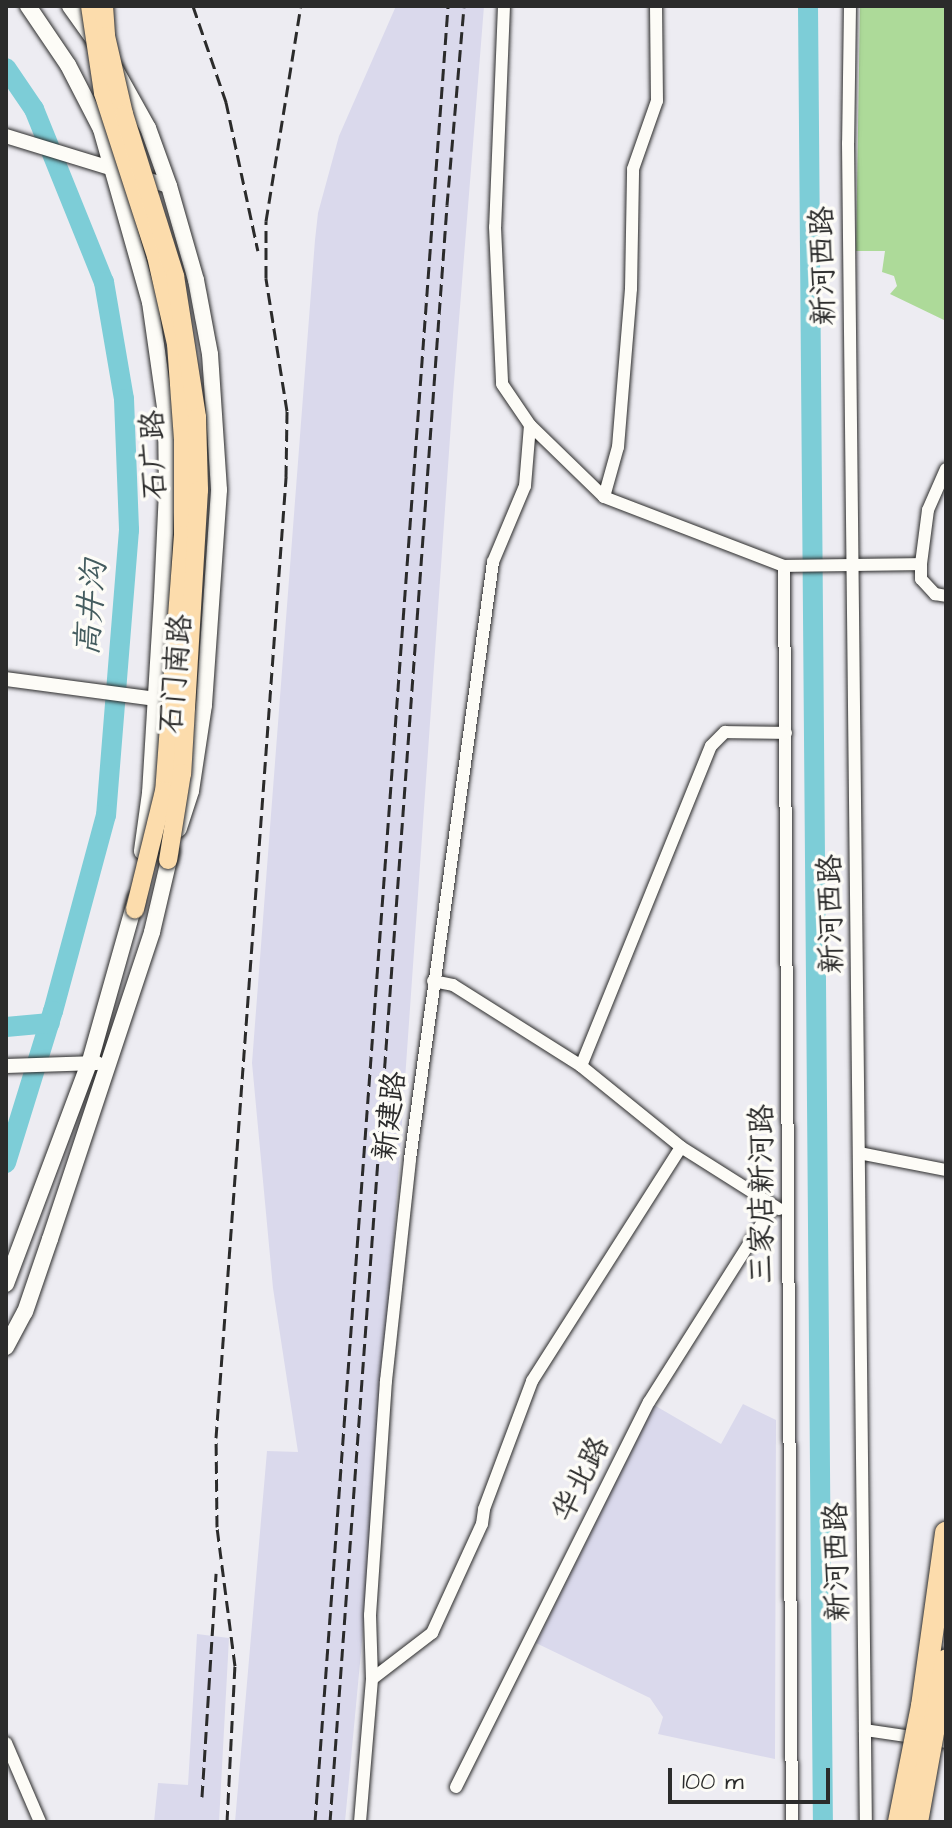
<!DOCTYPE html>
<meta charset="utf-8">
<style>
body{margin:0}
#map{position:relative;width:952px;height:1828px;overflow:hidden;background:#edecf2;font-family:"Architects Daughter","LXGW WenKai TC",sans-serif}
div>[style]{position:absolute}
.built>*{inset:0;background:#dad9ec}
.green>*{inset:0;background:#adda99}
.river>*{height:20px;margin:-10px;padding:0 10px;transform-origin:10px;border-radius:10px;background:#7dcdd7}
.roads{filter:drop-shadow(0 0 2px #2b2b2b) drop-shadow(0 0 2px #2b2b2b)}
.minor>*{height:12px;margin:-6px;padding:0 6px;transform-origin:6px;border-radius:6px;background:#fdfcf7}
.tertiary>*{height:14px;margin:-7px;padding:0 7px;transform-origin:7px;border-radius:7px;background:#fdfcf7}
.secondary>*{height:16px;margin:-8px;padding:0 8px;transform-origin:8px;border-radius:8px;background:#fdfcf7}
.rail>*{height:3px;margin-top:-1.5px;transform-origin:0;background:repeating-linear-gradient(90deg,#2b2b2b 0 12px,transparent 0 18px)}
.bridges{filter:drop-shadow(0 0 2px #2b2b2b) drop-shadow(0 0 2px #2b2b2b)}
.primary-bridge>*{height:18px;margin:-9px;padding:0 9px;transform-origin:9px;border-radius:9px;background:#fcdcac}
.motorway-bridge>*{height:22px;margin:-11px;padding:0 11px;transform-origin:11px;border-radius:11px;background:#fcdcac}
span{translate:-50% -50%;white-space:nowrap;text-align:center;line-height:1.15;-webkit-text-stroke:7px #fdfcf7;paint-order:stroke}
.street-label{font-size:30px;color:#2b2b2b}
.water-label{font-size:32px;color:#445c5f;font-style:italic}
.frame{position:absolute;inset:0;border:8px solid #2b2b2b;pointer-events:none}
.scale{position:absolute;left:668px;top:1768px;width:162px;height:36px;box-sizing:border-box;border:4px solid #2b2b2b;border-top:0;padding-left:10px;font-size:24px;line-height:28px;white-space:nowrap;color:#2b2b2b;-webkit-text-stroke:6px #fdfcf7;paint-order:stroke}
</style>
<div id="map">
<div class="built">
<i style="clip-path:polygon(396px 6px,484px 6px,453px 395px,376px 1493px,345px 1822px,235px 1822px,267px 1451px,298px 1452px,273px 1288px,252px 1063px,315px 240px,318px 213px,339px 136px)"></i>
<i style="clip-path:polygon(743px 1404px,776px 1420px,775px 1759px,658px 1734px,663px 1717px,650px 1698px,536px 1643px,654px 1405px,721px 1444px)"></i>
<i style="clip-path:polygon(197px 1634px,229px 1638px,219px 1822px,154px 1822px,158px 1783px,188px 1785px)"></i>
</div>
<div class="green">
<i style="clip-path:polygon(860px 6px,946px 6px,946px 321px,890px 294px,897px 286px,894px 276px,882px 272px,885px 251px,856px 251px)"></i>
</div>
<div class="river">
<i style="left:808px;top:6px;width:1816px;rotate:89.53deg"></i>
<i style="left:6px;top:68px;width:50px;rotate:55.7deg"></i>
<i style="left:34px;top:109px;width:187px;rotate:68deg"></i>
<i style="left:104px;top:282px;width:119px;rotate:80.3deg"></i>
<i style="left:124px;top:399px;width:131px;rotate:87.8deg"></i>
<i style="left:129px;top:530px;width:286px;rotate:94.6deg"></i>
<i style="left:106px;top:815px;width:203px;rotate:105.1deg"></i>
<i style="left:53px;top:1011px;width:159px;rotate:107.2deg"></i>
<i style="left:6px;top:1027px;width:44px;rotate:-5.2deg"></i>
</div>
<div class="roads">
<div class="minor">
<i style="left:504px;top:6px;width:221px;rotate:92.3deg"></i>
<i style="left:495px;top:227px;width:157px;rotate:87.4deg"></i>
<i style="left:502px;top:384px;width:50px;rotate:55.7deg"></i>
<i style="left:530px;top:425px;width:103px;rotate:44.2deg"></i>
<i style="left:604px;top:497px;width:193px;rotate:21deg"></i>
<i style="left:850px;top:6px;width:137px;rotate:90.8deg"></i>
<i style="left:848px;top:143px;width:1679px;rotate:89.39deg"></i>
<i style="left:946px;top:469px;width:45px;rotate:113.7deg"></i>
<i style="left:928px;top:510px;width:54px;rotate:97.4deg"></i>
<i style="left:921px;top:564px;width:15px;rotate:90deg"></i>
<i style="left:921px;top:579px;width:21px;rotate:47deg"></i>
<i style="left:935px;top:594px;width:11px;rotate:10deg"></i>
<i style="left:604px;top:497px;width:52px;rotate:-74.4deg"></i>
<i style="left:618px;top:447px;width:159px;rotate:-85.3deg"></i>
<i style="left:631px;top:289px;width:120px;rotate:-89deg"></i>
<i style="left:633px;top:169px;width:72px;rotate:-70.6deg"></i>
<i style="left:657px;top:101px;width:95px;rotate:-90.6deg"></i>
<i style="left:784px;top:566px;width:1256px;rotate:89.64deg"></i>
<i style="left:784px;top:566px;width:137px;rotate:-0.8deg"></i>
<i style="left:433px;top:981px;width:20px;rotate:11deg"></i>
<i style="left:453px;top:985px;width:151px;rotate:32.3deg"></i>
<i style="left:581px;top:1066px;width:129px;rotate:39deg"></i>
<i style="left:681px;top:1147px;width:116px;rotate:32.3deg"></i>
<i style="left:581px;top:1066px;width:345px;rotate:-67.9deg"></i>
<i style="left:711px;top:746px;width:20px;rotate:-45deg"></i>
<i style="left:725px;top:732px;width:61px;rotate:0.9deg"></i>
<i style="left:859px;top:1153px;width:89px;rotate:11.1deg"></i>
<i style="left:372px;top:1679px;width:76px;rotate:-37.5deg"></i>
<i style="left:432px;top:1633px;width:120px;rotate:-65.4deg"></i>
<i style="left:482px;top:1524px;width:15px;rotate:-82deg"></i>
<i style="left:484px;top:1509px;width:137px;rotate:-69.4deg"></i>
<i style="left:532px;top:1381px;width:277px;rotate:-57.5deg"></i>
<i style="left:865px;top:1730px;width:82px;rotate:8.4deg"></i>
<i style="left:6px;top:1743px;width:86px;rotate:66.7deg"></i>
<i style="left:456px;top:1787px;width:431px;rotate:-63.4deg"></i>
<i style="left:649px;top:1402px;width:232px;rotate:-57.7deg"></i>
<i style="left:360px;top:1822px;width:144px;rotate:-85.2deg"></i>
<i style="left:372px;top:1679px;width:64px;rotate:-91.8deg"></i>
<i style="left:370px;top:1615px;width:235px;rotate:-86.1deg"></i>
<i style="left:386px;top:1381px;width:223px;rotate:-83.8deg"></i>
<i style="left:410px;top:1159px;width:603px;rotate:-82.08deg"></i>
<i style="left:493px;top:562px;width:82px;rotate:-67.2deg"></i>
<i style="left:525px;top:486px;width:61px;rotate:-85.3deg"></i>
</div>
<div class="tertiary">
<i style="left:6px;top:136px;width:170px;rotate:17.1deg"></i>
<i style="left:6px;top:679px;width:150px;rotate:7.6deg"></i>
<i style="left:6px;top:1066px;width:91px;rotate:-1.9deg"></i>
</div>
<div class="secondary">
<i style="left:28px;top:6px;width:71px;rotate:55.9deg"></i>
<i style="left:68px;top:65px;width:72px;rotate:62.7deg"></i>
<i style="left:101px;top:129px;width:180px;rotate:74.2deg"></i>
<i style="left:150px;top:302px;width:113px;rotate:81.9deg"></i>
<i style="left:166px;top:414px;width:77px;rotate:89.3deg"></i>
<i style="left:167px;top:491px;width:106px;rotate:92.7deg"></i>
<i style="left:162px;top:597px;width:196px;rotate:93.5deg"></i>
<i style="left:150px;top:793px;width:59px;rotate:97.9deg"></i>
<i style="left:70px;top:6px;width:43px;rotate:54.5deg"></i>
<i style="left:115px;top:69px;width:68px;rotate:60.8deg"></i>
<i style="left:148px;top:128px;width:62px;rotate:70.1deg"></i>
<i style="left:169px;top:186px;width:98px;rotate:74deg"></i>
<i style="left:196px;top:280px;width:75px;rotate:79.3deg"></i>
<i style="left:210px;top:354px;width:136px;rotate:86.2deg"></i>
<i style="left:219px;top:490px;width:216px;rotate:94deg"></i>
<i style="left:204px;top:705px;width:87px;rotate:98.6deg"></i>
<i style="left:191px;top:791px;width:40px;rotate:108deg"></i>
<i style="left:6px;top:1284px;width:238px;rotate:-69.4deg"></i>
<i style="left:90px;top:1061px;width:169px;rotate:-74.2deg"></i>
<i style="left:6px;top:1347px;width:40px;rotate:-62deg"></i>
<i style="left:25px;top:1312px;width:77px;rotate:-71.1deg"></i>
<i style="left:50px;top:1239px;width:324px;rotate:-71.6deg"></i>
<i style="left:152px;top:932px;width:83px;rotate:-76.8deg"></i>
</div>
</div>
<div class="rail">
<i style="left:193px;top:6px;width:102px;rotate:71deg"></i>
<i style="left:226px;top:102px;width:152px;rotate:77.9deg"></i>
<i style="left:202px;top:1797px;width:224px;rotate:-86.4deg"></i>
<i style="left:227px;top:1822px;width:156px;rotate:-87.1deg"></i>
<i style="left:235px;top:1666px;width:140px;rotate:-97.4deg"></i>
<i style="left:217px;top:1527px;width:89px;rotate:-90.6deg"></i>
<i style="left:216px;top:1438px;width:964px;rotate:-85.83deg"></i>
<i style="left:286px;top:477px;width:66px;rotate:-89.1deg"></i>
<i style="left:287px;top:411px;width:135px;rotate:-99deg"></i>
<i style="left:266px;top:278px;width:57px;rotate:-90deg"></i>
<i style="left:266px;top:221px;width:218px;rotate:-80.8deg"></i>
<i style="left:315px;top:1822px;width:1821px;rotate:-85.81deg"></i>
<i style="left:330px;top:1822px;width:1621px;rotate:-85.86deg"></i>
<i style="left:447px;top:205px;width:200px;rotate:-85.1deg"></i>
</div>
<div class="bridges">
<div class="primary-bridge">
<i style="left:90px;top:6px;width:88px;rotate:81.5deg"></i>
<i style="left:103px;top:93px;width:171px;rotate:72deg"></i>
<i style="left:156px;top:256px;width:90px;rotate:77.2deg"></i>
<i style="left:176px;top:344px;width:95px;rotate:85.8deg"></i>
<i style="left:183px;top:439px;width:96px;rotate:90deg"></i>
<i style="left:183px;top:535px;width:257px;rotate:94.2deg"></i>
<i style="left:164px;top:791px;width:122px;rotate:103.8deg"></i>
<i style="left:104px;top:6px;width:30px;rotate:86deg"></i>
<i style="left:106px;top:36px;width:80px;rotate:77deg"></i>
<i style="left:124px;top:114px;width:170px;rotate:72.5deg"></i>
<i style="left:175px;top:276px;width:143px;rotate:81.1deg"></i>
<i style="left:197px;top:417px;width:73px;rotate:88.4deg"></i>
<i style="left:199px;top:490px;width:284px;rotate:93.4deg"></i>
<i style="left:182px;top:773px;width:88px;rotate:99.1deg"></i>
</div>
<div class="motorway-bridge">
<i style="left:899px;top:1822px;width:118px;rotate:-78.8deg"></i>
<i style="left:922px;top:1706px;width:175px;rotate:-82.1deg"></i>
<i style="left:917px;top:1822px;width:164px;rotate:-79.8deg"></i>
</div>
</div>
<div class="street-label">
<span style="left:823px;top:266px;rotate:-91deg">新河西路</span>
<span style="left:154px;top:455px;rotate:-92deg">石广路</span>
<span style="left:176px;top:674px;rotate:-85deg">石门南路</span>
<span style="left:831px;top:914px;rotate:-91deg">新河西路</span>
<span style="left:390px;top:1116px;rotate:-83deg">新建路</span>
<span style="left:762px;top:1194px;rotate:-90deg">三家店新河路</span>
<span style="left:581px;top:1479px;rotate:-63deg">华北路</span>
<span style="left:837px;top:1562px;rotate:-91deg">新河西路</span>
</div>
<div class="water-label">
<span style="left:92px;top:608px;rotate:-85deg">高井沟</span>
</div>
<div class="frame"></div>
<div class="scale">100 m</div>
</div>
